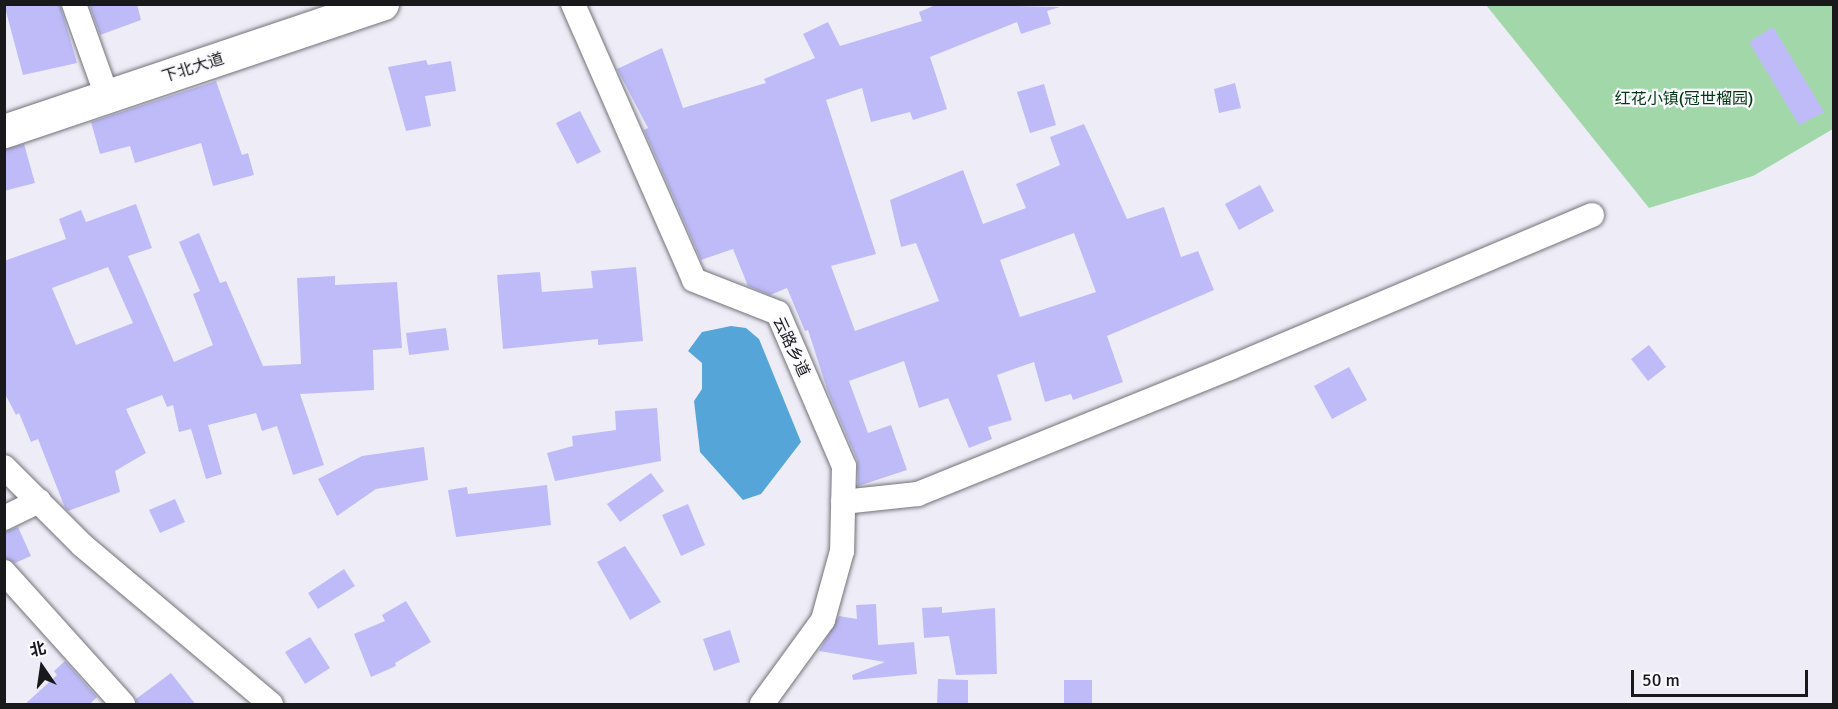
<!DOCTYPE html>
<meta charset="utf-8">
<style>
body{margin:0}
#map{position:relative;width:1838px;height:709px;overflow:hidden;background:#eeedf7;font-family:Signika,"Noto Sans SC",sans-serif}
div>[style]{position:absolute}
.green>*{inset:0;background:#a2d8a9}
.water>*{inset:0;background:#56a5d8}
.building>*{inset:0;background:#bebbf8}
.roads{filter:drop-shadow(0 0 2px #73727a) drop-shadow(0 0 2px #73727a)}
.street>*{height:24px;margin:-12px;padding:0 12px;transform-origin:12px;border-radius:12px;background:#fff}
.secondary>*{height:33px;margin:-16.5px;padding:0 16.5px;transform-origin:16.5px;border-radius:16.5px;background:#fff}
span{translate:-50% -50%;white-space:nowrap;text-align:center;line-height:1.15;-webkit-text-stroke:4.5px #fbfbff;paint-order:stroke}
.street-label{font-size:16px;color:#19191c}
.park-label{font-size:16px;color:#033712}
.frame{position:absolute;inset:0;border:6px solid #19191c;pointer-events:none}
.north{position:absolute;left:12px;top:637px;width:60px;height:60px;-webkit-text-stroke:4px #fbfbff;paint-order:stroke;rotate:347deg;font-size:16px;font-weight:700;line-height:24px;text-align:center;color:#19191c}
.north::after{content:'';display:block;margin:auto;width:21px;height:27px;background:#19191c;clip-path:polygon(50% 0,100% 100%,50% 72%,0 100%)}
.scale{position:absolute;left:1631px;top:670px;width:177px;height:27px;box-sizing:border-box;border:3px solid #19191c;border-top:0;padding-left:8px;font-size:18px;line-height:21px;white-space:nowrap;color:#19191c;-webkit-text-stroke:4px #fbfbff;paint-order:stroke}
</style>
<div id="map">
<div class="green">
<i style="clip-path:polygon(1486px 5px,1833px 5px,1833px 129px,1753px 176px,1649px 208px)"></i>
</div>
<div class="water">
<i style="clip-path:polygon(731px 326px,746px 328px,759px 339px,801px 442px,761px 494px,743px 500px,700px 452px,694px 401px,702px 389px,702px 363px,688px 351px,702px 332px)"></i>
</div>
<div class="building">
<i style="clip-path:polygon(4px 4px,60px 4px,77px 63px,23px 75px)"></i>
<i style="clip-path:polygon(89px 4px,137px 4px,141px 20px,100px 35px)"></i>
<i style="clip-path:polygon(evenodd,938px 4px,1060px 7px,1047px 11px,1051px 24px,1021px 34px,1017px 22px,930px 57px,947px 109px,913px 120px,910px 112px,871px 122px,862px 88px,826px 100px,876px 254px,831px 266px,855px 331px,939px 301px,916px 243px,901px 247px,890px 200px,963px 170px,983px 224px,1026px 208px,1016px 184px,1060px 165px,1050px 137px,1084px 124px,1127px 219px,1164px 207px,1181px 257px,1198px 251px,1214px 290px,1107px 336px,1123px 382px,1073px 400px,1071px 394px,1045px 402px,1034px 362px,997px 375px,1012px 420px,988px 427px,992px 439px,969px 448px,948px 398px,919px 408px,904px 361px,849px 381px,868px 433px,891px 425px,907px 470px,858px 486px,857px 460px,828px 392px,808px 330px,805px 331px,787px 288px,770px 295px,748px 286px,733px 249px,701px 260px,644px 130px,648px 128px,617px 69px,662px 48px,683px 108px,766px 83px,764px 79px,815px 58px,803px 34px,828px 22px,840px 46px,922px 21px,919px 12px,938px 4px,1074px 233px,1096px 292px,1020px 317px,1000px 260px,1074px 233px)"></i>
<i style="clip-path:polygon(1773px 27px,1824px 112px,1799px 125px,1749px 42px)"></i>
<i style="clip-path:polygon(426px 60px,428px 65px,451px 61px,456px 91px,425px 96px,431px 126px,406px 131px,388px 67px)"></i>
<i style="clip-path:polygon(216px 81px,242px 155px,248px 153px,254px 175px,213px 186px,201px 143px,135px 163px,130px 146px,100px 154px,91px 122px)"></i>
<i style="clip-path:polygon(1235px 83px,1241px 108px,1219px 113px,1214px 89px)"></i>
<i style="clip-path:polygon(1044px 84px,1056px 125px,1030px 133px,1017px 92px)"></i>
<i style="clip-path:polygon(580px 111px,601px 152px,577px 164px,556px 123px)"></i>
<i style="clip-path:polygon(24px 144px,35px 183px,4px 191px,4px 149px)"></i>
<i style="clip-path:polygon(1260px 185px,1274px 211px,1239px 230px,1225px 204px)"></i>
<i style="clip-path:polygon(evenodd,136px 204px,152px 248px,128px 256px,174px 362px,213px 345px,193px 294px,200px 291px,179px 242px,199px 233px,220px 283px,226px 281px,263px 366px,301px 364px,297px 278px,335px 276px,335px 285px,397px 282px,402px 348px,373px 350px,374px 390px,300px 394px,324px 465px,293px 475px,277px 426px,262px 431px,256px 413px,208px 425px,222px 474px,206px 479px,191px 429px,179px 432px,173px 405px,167px 407px,162px 395px,126px 409px,146px 453px,115px 471px,120px 492px,68px 511px,65px 508px,38px 439px,31px 442px,19px 413px,16px 415px,4px 392px,4px 261px,66px 239px,59px 219px,81px 210px,86px 222px,136px 204px,108px 267px,133px 323px,76px 345px,52px 288px,108px 267px)"></i>
<i style="clip-path:polygon(636px 267px,643px 341px,598px 345px,598px 339px,503px 349px,497px 275px,540px 272px,542px 292px,593px 288px,591px 271px)"></i>
<i style="clip-path:polygon(446px 328px,449px 350px,409px 355px,406px 333px)"></i>
<i style="clip-path:polygon(1649px 345px,1666px 367px,1648px 381px,1631px 359px)"></i>
<i style="clip-path:polygon(1349px 367px,1367px 400px,1332px 419px,1314px 386px)"></i>
<i style="clip-path:polygon(657px 408px,661px 461px,555px 481px,547px 453px,573px 446px,572px 436px,616px 430px,615px 411px)"></i>
<i style="clip-path:polygon(424px 447px,428px 480px,376px 489px,337px 516px,318px 479px,362px 456px)"></i>
<i style="clip-path:polygon(651px 473px,664px 491px,620px 522px,607px 504px)"></i>
<i style="clip-path:polygon(547px 485px,551px 525px,456px 537px,448px 490px,467px 487px,468px 494px)"></i>
<i style="clip-path:polygon(175px 499px,185px 522px,160px 533px,149px 510px)"></i>
<i style="clip-path:polygon(688px 504px,705px 545px,681px 556px,662px 515px)"></i>
<i style="clip-path:polygon(18px 527px,31px 556px,15px 563px,4px 558px,4px 532px)"></i>
<i style="clip-path:polygon(625px 546px,661px 602px,630px 620px,597px 562px)"></i>
<i style="clip-path:polygon(344px 569px,355px 586px,318px 609px,308px 593px)"></i>
<i style="clip-path:polygon(406px 601px,431px 642px,395px 663px,396px 666px,371px 677px,354px 634px,385px 621px,382px 615px)"></i>
<i style="clip-path:polygon(876px 604px,878px 645px,914px 642px,917px 674px,853px 680px,852px 675px,885px 662px,819px 651px,839px 616px,857px 619px,856px 605px)"></i>
<i style="clip-path:polygon(942px 607px,942px 613px,995px 608px,997px 674px,956px 675px,949px 636px,924px 638px,922px 608px)"></i>
<i style="clip-path:polygon(730px 630px,740px 662px,714px 671px,703px 639px)"></i>
<i style="clip-path:polygon(310px 637px,330px 668px,305px 684px,285px 652px)"></i>
<i style="clip-path:polygon(65px 661px,97px 697px,89px 705px,24px 705px,57px 675px,54px 671px)"></i>
<i style="clip-path:polygon(171px 673px,196px 705px,137px 705px,136px 699px)"></i>
<i style="clip-path:polygon(938px 679px,968px 680px,968px 705px,937px 705px)"></i>
<i style="clip-path:polygon(1064px 680px,1092px 680px,1092px 705px,1064px 705px)"></i>
</div>
<div class="roads">
<div class="street">
<i style="left:74px;top:4px;width:98px;rotate:70.3deg"></i>
<i style="left:573px;top:4px;width:301px;rotate:66.3deg"></i>
<i style="left:694px;top:280px;width:90px;rotate:21.4deg"></i>
<i style="left:778px;top:313px;width:167px;rotate:66.7deg"></i>
<i style="left:844px;top:466px;width:85px;rotate:91.3deg"></i>
<i style="left:842px;top:551px;width:72px;rotate:105.4deg"></i>
<i style="left:823px;top:620px;width:104px;rotate:126deg"></i>
<i style="left:4px;top:467px;width:110px;rotate:45deg"></i>
<i style="left:82px;top:545px;width:247px;rotate:40.1deg"></i>
<i style="left:843px;top:502px;width:75px;rotate:-6.1deg"></i>
<i style="left:918px;top:494px;width:336px;rotate:-22deg"></i>
<i style="left:1230px;top:368px;width:393px;rotate:-22.9deg"></i>
<i style="left:4px;top:518px;width:39px;rotate:-26deg"></i>
<i style="left:4px;top:572px;width:178px;rotate:48deg"></i>
</div>
<div class="secondary">
<i style="left:4px;top:131px;width:399px;rotate:-18.6deg"></i>
</div>
</div>
<div class="street-label">
<span style="left:193px;top:68px;rotate:-18deg">下北大道</span>
<span style="left:791px;top:347px;rotate:65deg">云路乡道</span>
</div>
<div class="park-label">
<span style="left:1684px;top:99px">红花小镇(冠世榴园)</span>
</div>
<div class="frame"></div>
<div class="north">北</div>
<div class="scale">50 m</div>
</div>
